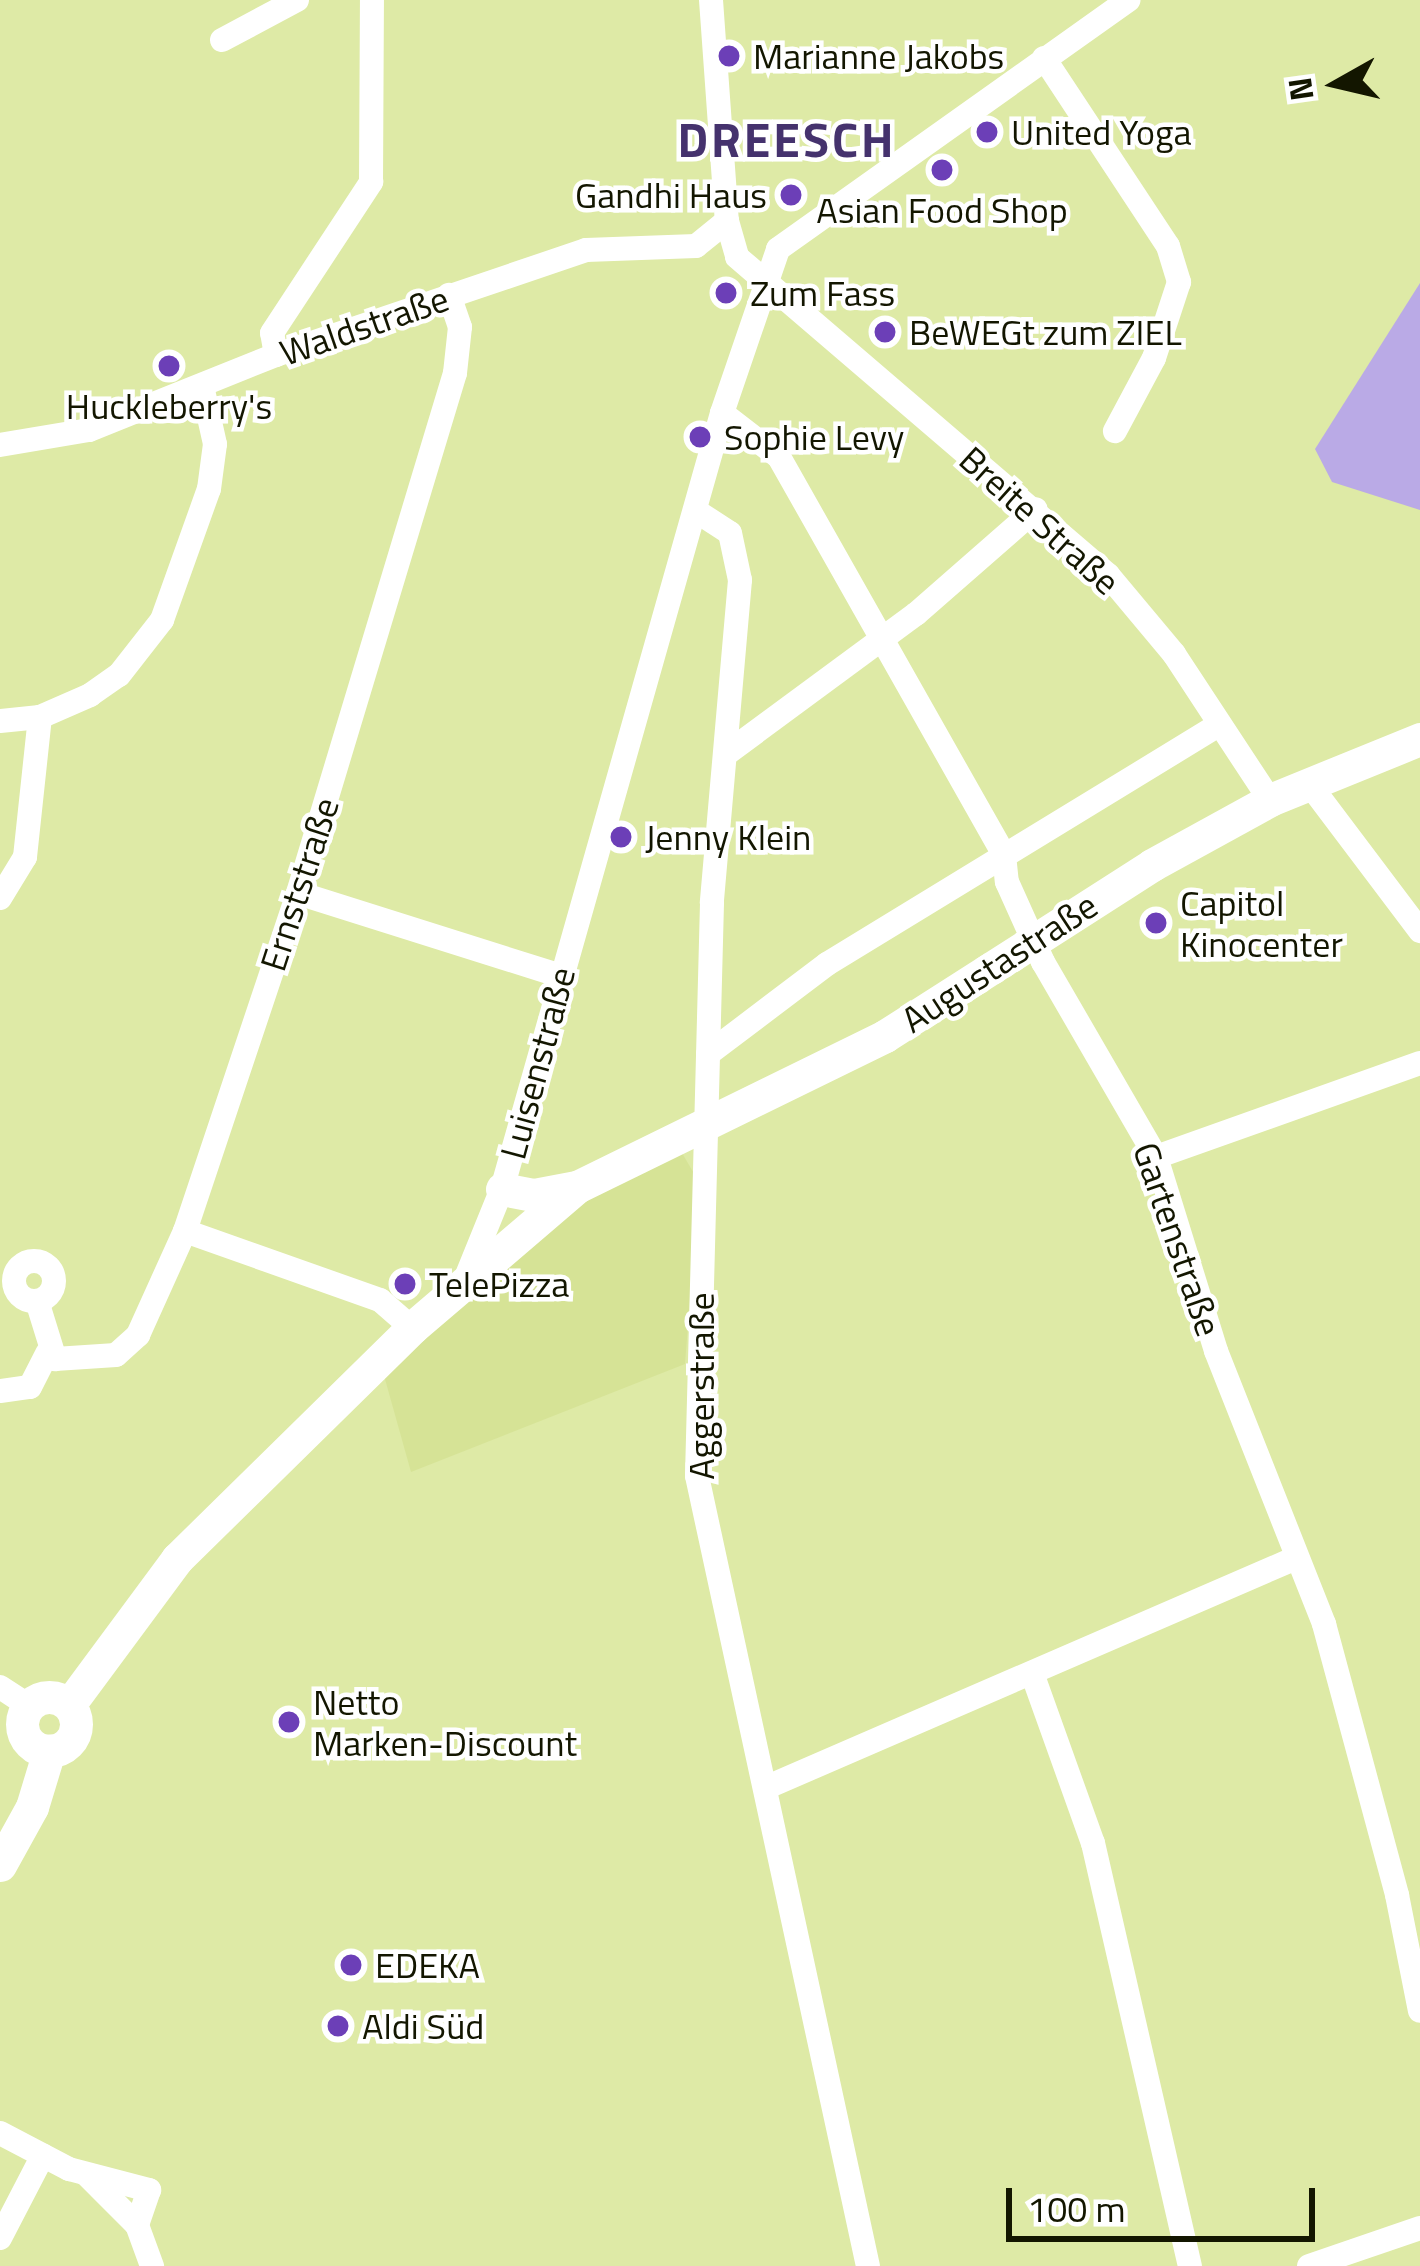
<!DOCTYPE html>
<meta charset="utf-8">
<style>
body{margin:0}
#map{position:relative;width:1420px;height:2266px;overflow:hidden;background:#deeaa6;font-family:"Titillium Web",sans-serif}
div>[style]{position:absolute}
.built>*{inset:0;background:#d6e396}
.green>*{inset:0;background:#baaae6}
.street>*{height:24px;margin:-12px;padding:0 12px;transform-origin:12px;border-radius:12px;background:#fff}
.street>.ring{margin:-12px;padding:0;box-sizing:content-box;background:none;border:24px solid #fff;border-radius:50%}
.secondary>*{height:33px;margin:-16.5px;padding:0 16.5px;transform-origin:16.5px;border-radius:16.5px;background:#fff}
.secondary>.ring{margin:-16.5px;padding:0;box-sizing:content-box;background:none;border:33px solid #fff;border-radius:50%}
.dots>*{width:33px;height:33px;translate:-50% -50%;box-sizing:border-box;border:6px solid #fff;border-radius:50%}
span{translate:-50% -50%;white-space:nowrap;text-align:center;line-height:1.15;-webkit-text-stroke:9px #fff;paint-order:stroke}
.poi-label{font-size:36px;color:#131600}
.left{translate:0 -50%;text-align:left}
.right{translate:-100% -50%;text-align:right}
.street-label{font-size:36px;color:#131600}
.district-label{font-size:48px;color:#45326d;font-weight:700;letter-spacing:3px}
.north{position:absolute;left:1276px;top:24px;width:120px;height:120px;-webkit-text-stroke:9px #fff;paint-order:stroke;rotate:262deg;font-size:33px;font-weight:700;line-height:48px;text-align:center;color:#131600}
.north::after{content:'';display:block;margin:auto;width:42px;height:54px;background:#131600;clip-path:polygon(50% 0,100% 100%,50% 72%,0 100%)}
.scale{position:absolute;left:1006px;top:2188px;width:309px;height:54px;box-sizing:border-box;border:6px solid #131600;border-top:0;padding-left:15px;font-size:36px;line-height:42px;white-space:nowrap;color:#131600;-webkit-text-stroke:9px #fff;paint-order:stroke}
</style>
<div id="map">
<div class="built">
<i style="clip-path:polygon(656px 1153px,682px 1153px,699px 1182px,685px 1364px,411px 1472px,383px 1372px,542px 1229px)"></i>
</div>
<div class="green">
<i style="clip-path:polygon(1420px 283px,1420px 510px,1332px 482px,1315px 449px)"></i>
</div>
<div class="street">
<i style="left:711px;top:0;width:222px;rotate:85.9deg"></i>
<i style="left:727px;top:221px;width:37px;rotate:74deg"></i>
<i style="left:737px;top:257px;width:489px;rotate:40.6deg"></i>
<i style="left:1108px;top:575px;width:103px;rotate:50.1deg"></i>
<i style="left:1174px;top:654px;width:175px;rotate:56.7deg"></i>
<i style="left:222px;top:40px;width:85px;rotate:-28.1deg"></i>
<i style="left:1044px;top:58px;width:225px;rotate:56.6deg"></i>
<i style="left:1168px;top:246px;width:38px;rotate:73deg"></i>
<i style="left:1179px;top:282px;width:80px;rotate:108.2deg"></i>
<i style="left:1154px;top:358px;width:83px;rotate:118.1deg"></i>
<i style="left:276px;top:355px;width:22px;rotate:-100deg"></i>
<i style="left:272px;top:333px;width:181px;rotate:-56.7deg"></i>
<i style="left:371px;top:182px;width:182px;rotate:-89.7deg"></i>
<i style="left:722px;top:413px;width:72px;rotate:37.7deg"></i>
<i style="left:779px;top:457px;width:457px;rotate:60.5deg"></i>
<i style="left:1004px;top:855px;width:27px;rotate:84deg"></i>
<i style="left:1007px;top:882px;width:88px;rotate:65.8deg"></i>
<i style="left:1043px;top:962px;width:225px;rotate:59.9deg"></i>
<i style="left:1156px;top:1157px;width:203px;rotate:72.8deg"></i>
<i style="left:1216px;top:1351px;width:294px;rotate:68.4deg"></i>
<i style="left:1324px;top:1624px;width:281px;rotate:74.9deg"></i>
<i style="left:1397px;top:1895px;width:118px;rotate:78.8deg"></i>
<i style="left:0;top:445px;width:90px;rotate:-9.6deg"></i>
<i style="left:89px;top:430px;width:201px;rotate:-21.9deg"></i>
<i style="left:276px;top:355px;width:327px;rotate:-18.7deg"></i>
<i style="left:586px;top:250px;width:110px;rotate:-2.1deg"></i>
<i style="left:696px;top:246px;width:40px;rotate:-39deg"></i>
<i style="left:696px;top:511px;width:40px;rotate:32.9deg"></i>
<i style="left:730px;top:533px;width:48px;rotate:78deg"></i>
<i style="left:740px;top:580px;width:324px;rotate:95deg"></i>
<i style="left:712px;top:903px;width:573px;rotate:91.5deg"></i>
<i style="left:697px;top:1476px;width:808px;rotate:77.79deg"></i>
<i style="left:0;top:721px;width:40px;rotate:-5.7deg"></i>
<i style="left:40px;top:717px;width:55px;rotate:-23.7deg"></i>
<i style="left:90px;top:695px;width:35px;rotate:-35deg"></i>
<i style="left:119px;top:675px;width:70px;rotate:-52deg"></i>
<i style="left:162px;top:620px;width:139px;rotate:-70.3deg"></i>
<i style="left:209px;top:489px;width:45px;rotate:-82.4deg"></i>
<i style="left:215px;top:444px;width:59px;rotate:-102.6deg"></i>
<i style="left:726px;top:754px;width:236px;rotate:-36.4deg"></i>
<i style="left:916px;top:614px;width:159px;rotate:-41.2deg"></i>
<i style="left:1310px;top:785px;width:183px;rotate:53deg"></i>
<i style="left:298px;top:893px;width:276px;rotate:17.5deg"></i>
<i style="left:0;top:898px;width:48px;rotate:-58.6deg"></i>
<i style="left:25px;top:857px;width:141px;rotate:-83.9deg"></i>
<i style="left:708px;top:1054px;width:149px;rotate:-37.1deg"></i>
<i style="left:827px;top:964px;width:460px;rotate:-31.4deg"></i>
<i style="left:1156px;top:1157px;width:280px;rotate:-19.6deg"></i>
<i style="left:185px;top:1231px;width:207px;rotate:19.5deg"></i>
<i style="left:380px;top:1300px;width:43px;rotate:41.2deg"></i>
<i class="ring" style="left:14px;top:1261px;width:16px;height:16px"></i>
<i style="left:467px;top:1275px;width:93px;rotate:-67.9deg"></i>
<i style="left:502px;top:1189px;width:807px;rotate:-74.17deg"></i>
<i style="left:722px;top:413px;width:173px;rotate:-71.1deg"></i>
<i style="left:778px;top:249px;width:430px;rotate:-35.4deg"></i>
<i style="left:37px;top:1301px;width:61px;rotate:72.8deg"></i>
<i style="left:55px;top:1359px;width:61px;rotate:-3.8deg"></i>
<i style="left:116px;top:1355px;width:30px;rotate:-42deg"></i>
<i style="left:138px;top:1335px;width:114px;rotate:-65.7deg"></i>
<i style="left:185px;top:1231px;width:356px;rotate:-71.5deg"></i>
<i style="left:298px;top:893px;width:543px;rotate:-73.2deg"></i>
<i style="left:455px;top:373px;width:46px;rotate:-83.8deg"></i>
<i style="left:460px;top:327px;width:34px;rotate:-109deg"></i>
<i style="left:0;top:1391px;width:30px;rotate:-8deg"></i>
<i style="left:30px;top:1387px;width:38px;rotate:-63deg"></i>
<i style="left:1032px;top:1673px;width:181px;rotate:70.3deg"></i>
<i style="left:1093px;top:1843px;width:434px;rotate:77.1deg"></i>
<i style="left:0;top:1687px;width:35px;rotate:33deg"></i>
<i style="left:765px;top:1788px;width:579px;rotate:-23.42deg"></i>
<i style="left:0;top:2133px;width:78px;rotate:27.6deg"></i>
<i style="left:69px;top:2169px;width:83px;rotate:14.7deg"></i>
<i style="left:149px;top:2190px;width:37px;rotate:109deg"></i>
<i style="left:87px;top:2175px;width:71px;rotate:45deg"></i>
<i style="left:137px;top:2225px;width:44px;rotate:69.9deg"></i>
<i style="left:0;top:2238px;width:93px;rotate:-62.6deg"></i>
<i style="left:1309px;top:2266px;width:117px;rotate:-18.9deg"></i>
</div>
<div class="secondary">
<i style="left:502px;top:1189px;width:33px;rotate:11deg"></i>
<i style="left:534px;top:1195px;width:43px;rotate:-10.8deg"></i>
<i class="ring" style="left:22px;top:1697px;width:21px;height:21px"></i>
<i style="left:69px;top:1705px;width:182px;rotate:-53.5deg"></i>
<i style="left:177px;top:1559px;width:330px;rotate:-44.5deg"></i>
<i style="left:412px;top:1328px;width:217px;rotate:-40.5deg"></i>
<i style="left:577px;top:1187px;width:343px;rotate:-26.1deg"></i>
<i style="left:885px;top:1036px;width:317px;rotate:-32.6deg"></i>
<i style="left:1152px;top:865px;width:135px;rotate:-28.8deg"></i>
<i style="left:1270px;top:800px;width:162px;rotate:-22.1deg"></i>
<i style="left:0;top:1865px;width:66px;rotate:-61.1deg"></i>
<i style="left:32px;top:1807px;width:59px;rotate:-73.1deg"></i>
</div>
<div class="dots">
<i style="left:729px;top:56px;background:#6c3fb7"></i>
<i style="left:987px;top:132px;background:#6c3fb7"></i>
<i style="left:942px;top:170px;background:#6c3fb7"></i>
<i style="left:791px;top:195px;background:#6c3fb7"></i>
<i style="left:726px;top:293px;background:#6c3fb7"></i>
<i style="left:885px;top:332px;background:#6c3fb7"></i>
<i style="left:169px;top:366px;background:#6c3fb7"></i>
<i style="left:700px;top:437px;background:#6c3fb7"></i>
<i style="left:621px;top:837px;background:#6c3fb7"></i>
<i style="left:1156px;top:923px;background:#6c3fb7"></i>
<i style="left:405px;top:1284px;background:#6c3fb7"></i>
<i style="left:289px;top:1722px;background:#6c3fb7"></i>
<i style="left:351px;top:1965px;background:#6c3fb7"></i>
<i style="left:338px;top:2026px;background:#6c3fb7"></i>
</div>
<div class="poi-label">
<span class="left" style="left:753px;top:56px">Marianne Jakobs</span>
<span class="left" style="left:1011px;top:132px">United Yoga</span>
<span class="right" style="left:767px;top:195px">Gandhi Haus</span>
<span style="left:942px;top:210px">Asian Food Shop</span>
<span class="left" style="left:750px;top:293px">Zum Fass</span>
<span class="left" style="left:909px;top:332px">BeWEGt zum ZIEL</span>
<span style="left:169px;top:406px">Huckleberry's</span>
<span class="left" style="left:724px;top:437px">Sophie Levy</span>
<span class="left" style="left:645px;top:837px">Jenny Klein</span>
<span class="left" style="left:1180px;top:923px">Capitol<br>Kinocenter</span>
<span class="left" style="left:429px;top:1284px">TelePizza</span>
<span class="left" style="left:313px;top:1722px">Netto<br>Marken-Discount</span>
<span class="left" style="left:375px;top:1965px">EDEKA</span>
<span class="left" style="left:362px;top:2026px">Aldi Süd</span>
</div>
<div class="street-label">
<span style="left:364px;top:325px;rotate:-19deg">Waldstraße</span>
<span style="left:1040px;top:520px;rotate:42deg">Breite Straße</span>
<span style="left:299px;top:884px;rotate:-72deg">Ernststraße</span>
<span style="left:999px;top:962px;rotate:-33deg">Augustastraße</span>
<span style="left:537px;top:1063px;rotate:-75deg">Luisenstraße</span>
<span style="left:1178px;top:1239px;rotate:71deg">Gartenstraße</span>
<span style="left:701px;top:1386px;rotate:-90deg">Aggerstraße</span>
</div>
<div class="district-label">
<span style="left:787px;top:140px">DREESCH</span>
</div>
<div class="north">N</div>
<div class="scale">100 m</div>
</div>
